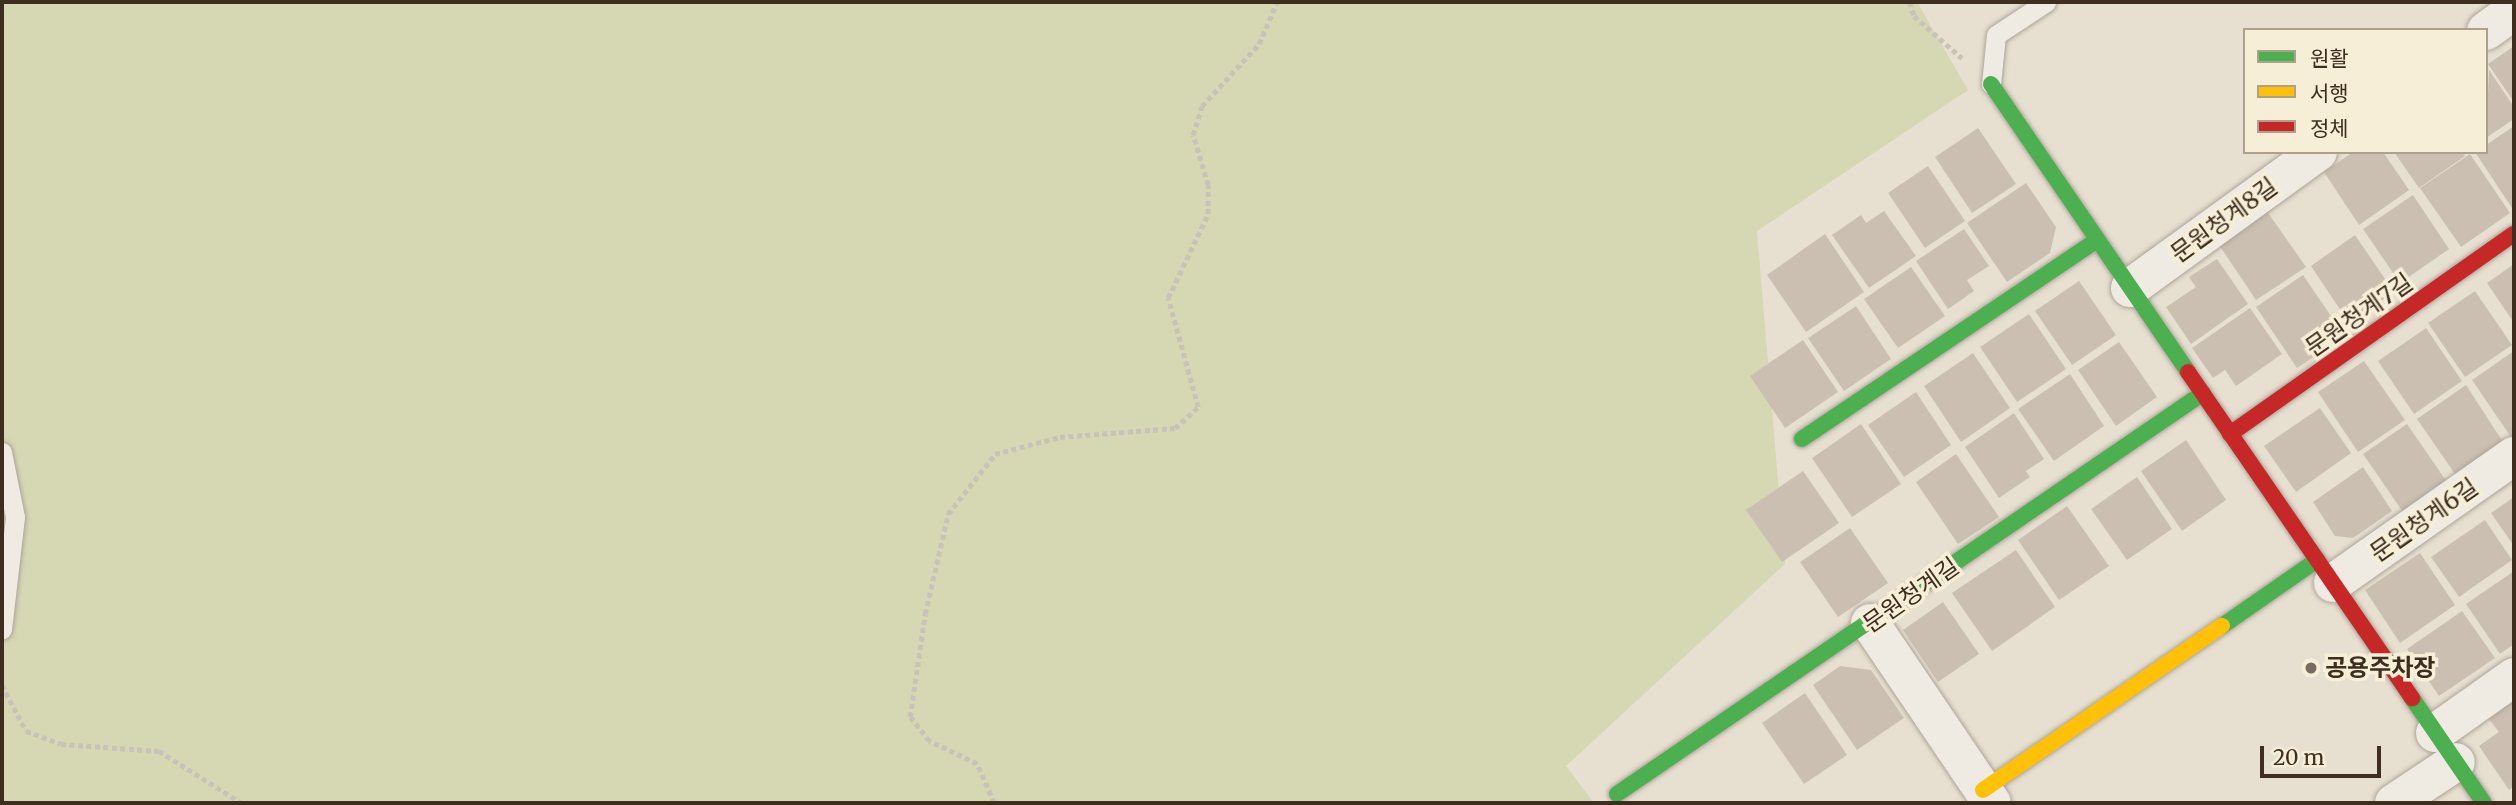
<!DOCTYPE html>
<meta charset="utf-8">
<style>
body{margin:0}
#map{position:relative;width:2516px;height:805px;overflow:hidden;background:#e7e0d1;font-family:Merriweather,"Noto Sans KR",serif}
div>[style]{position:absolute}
.green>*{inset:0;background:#d6d7b3}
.building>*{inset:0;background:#cbbfb2}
.path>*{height:4.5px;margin-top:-2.25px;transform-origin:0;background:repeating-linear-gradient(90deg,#c8c2b9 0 5px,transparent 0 8.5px)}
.roads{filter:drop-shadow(0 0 2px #ada599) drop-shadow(0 0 2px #ada599)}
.lane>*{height:19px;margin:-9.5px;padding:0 9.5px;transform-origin:9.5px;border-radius:9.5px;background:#efebe3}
.street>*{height:38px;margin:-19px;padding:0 19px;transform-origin:19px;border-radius:19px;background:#efebe3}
.fast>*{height:16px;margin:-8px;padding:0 8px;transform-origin:8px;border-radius:8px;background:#4caf50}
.slow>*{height:16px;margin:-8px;padding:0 8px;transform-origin:8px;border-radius:8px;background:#ffc107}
.jam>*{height:16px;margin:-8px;padding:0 8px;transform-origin:8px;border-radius:8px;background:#c62828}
.dots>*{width:19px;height:19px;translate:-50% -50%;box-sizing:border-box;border:4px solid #f7eed8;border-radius:50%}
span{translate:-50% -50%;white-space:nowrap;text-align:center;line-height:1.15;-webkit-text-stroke:7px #f7eed8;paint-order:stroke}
.street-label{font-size:24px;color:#3d2e20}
.poi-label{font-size:24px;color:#3d2e20;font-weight:700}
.left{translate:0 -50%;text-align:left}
.frame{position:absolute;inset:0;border:4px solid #3d2e20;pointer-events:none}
.legend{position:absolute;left:2243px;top:28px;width:245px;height:126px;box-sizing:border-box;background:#f7eed8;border:2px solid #ada18e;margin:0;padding:9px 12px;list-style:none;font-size:21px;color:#3d2e20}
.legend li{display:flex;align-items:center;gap:14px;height:35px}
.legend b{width:35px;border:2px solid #ada18e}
.scale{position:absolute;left:2260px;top:746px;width:121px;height:32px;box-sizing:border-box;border:4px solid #3d2e20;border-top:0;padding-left:9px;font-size:21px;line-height:24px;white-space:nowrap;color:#3d2e20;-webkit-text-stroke:5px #f7eed8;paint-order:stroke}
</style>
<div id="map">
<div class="green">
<i style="clip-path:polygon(2px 2px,1917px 2px,1968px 90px,1757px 231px,1785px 564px,1566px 766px,1594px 803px,2px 803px)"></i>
</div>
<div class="building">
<i style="clip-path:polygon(2514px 46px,2514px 102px,2488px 64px)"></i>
<i style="clip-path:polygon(2489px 70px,2514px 107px,2514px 119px,2486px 138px)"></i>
<i style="clip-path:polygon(2514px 126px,2514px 207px,2512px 208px,2475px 152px,2486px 152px,2486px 145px)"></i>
<i style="clip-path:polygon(1978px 128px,2016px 184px,1972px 213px,1935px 157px)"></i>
<i style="clip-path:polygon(2353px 152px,2383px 152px,2409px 190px,2359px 225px,2324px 172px)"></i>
<i style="clip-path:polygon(2394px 152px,2463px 152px,2465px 156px,2419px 188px)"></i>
<i style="clip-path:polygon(2470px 154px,2510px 213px,2461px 247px,2420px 188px)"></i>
<i style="clip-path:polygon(1928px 166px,1965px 221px,1925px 248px,1888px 193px)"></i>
<i style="clip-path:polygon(2026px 183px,2056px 227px,2050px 253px,2007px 282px,1967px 223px)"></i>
<i style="clip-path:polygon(2413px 195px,2449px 249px,2400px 283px,2363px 229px)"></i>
<i style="clip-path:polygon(2264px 207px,2306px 267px,2256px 300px,2215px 239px)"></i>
<i style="clip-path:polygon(1884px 211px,1916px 256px,1869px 288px,1832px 235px,1861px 215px,1866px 223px)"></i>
<i style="clip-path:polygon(1964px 229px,1989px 266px,1967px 280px,1974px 291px,1948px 309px,1916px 261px)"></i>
<i style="clip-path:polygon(1825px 234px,1864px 292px,1806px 332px,1767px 275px)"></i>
<i style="clip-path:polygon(2355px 235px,2394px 292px,2349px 323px,2311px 266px)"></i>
<i style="clip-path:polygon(2217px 259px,2248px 304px,2191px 344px,2166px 307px,2196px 287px,2189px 277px)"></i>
<i style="clip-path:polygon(2514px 264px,2514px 323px,2487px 283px)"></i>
<i style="clip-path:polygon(1911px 267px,1945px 316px,1898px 348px,1864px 299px)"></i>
<i style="clip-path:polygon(2303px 275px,2333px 319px,2314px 332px,2326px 349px,2297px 368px,2256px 307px)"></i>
<i style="clip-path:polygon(2079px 281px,2116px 335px,2072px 365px,2035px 311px)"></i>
<i style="clip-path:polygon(2475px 291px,2512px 345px,2465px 377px,2428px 323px)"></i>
<i style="clip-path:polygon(1856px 306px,1891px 359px,1844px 391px,1808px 338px)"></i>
<i style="clip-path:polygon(2250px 308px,2282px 354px,2236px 386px,2225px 370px,2213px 378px,2192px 348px)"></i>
<i style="clip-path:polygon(2029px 314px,2066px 369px,2017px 402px,1980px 347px)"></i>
<i style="clip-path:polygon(2426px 328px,2462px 381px,2414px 414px,2378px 361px)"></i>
<i style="clip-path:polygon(1803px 340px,1838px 392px,1785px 428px,1750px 376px)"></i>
<i style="clip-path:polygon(2119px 342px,2157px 397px,2116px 426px,2078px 370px)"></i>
<i style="clip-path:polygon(2514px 351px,2514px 435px,2511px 437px,2472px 380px)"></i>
<i style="clip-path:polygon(1973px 353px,2010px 408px,1961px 442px,1924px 386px)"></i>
<i style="clip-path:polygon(2364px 361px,2405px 420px,2358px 452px,2318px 392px)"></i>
<i style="clip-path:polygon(2070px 374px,2104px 426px,2054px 461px,2018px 409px)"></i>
<i style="clip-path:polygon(2466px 385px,2503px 442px,2455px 474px,2417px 419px)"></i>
<i style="clip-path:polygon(1916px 392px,1951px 445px,1904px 477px,1868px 425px)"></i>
<i style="clip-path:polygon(2320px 408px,2351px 453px,2296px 492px,2264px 446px)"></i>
<i style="clip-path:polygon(2014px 413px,2044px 459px,2026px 471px,2030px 477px,1999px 498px,1965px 447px)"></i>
<i style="clip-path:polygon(1861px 424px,1901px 484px,1852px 517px,1812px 458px)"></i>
<i style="clip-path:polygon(2407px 424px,2447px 482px,2403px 512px,2363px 454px)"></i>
<i style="clip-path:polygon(2186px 440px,2226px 500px,2182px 531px,2141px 471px)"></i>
<i style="clip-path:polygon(1956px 454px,1999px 517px,1958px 544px,1916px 482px)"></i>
<i style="clip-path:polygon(2363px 467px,2392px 511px,2353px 538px,2335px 536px,2313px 502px)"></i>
<i style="clip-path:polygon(1803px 471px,1839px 523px,1782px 562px,1746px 510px)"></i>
<i style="clip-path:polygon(2137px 477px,2172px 529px,2127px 560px,2091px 509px)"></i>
<i style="clip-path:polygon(2514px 497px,2514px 546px,2491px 513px)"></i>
<i style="clip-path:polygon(2067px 506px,2109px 566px,2059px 600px,2018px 540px)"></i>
<i style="clip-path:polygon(2485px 520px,2512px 560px,2459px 597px,2431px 557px)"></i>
<i style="clip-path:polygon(1850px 528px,1888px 583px,1838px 617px,1800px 562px)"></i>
<i style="clip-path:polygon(2016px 550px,2055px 607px,1992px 651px,1952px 593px)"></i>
<i style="clip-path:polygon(2420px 553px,2455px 605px,2400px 643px,2365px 590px)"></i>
<i style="clip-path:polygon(2514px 571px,2514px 644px,2500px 654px,2466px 604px)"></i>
<i style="clip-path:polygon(1943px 602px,1979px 654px,1938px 682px,1903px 630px)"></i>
<i style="clip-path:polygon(2462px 611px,2495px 658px,2439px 696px,2407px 649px)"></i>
<i style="clip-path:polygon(1840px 666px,1871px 670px,1904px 718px,1857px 750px,1813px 685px)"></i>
<i style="clip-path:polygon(1805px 693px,1847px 755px,1804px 784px,1762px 723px)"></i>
<i style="clip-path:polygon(2514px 700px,2514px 786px,2509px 790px,2479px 746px,2499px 732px,2488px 718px)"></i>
</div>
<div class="path">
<i style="left:1910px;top:2px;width:15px;rotate:74deg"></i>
<i style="left:1914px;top:16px;width:64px;rotate:41.2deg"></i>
<i style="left:2px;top:685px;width:52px;rotate:62.4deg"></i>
<i style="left:26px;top:731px;width:37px;rotate:20deg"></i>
<i style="left:61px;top:744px;width:98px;rotate:4.1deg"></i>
<i style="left:159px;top:751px;width:98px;rotate:32.1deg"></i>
<i style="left:994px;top:803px;width:43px;rotate:-113.6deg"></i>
<i style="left:977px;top:764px;width:53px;rotate:-154.4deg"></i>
<i style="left:929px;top:741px;width:31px;rotate:-128deg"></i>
<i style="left:910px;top:717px;width:104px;rotate:-81.7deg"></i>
<i style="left:925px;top:614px;width:103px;rotate:-77deg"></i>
<i style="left:948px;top:514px;width:76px;rotate:-51.9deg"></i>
<i style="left:995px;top:454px;width:67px;rotate:-14.7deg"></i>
<i style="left:1060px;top:437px;width:115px;rotate:-4.5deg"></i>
<i style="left:1175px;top:428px;width:31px;rotate:-42deg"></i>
<i style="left:1198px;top:407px;width:113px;rotate:-105.4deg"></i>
<i style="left:1168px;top:298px;width:93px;rotate:-64.5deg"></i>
<i style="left:1208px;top:214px;width:29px;rotate:-90deg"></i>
<i style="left:1208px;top:185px;width:52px;rotate:-106.7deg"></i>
<i style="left:1193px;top:135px;width:30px;rotate:-73deg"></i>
<i style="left:1202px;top:106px;width:84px;rotate:-47.4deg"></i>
<i style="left:1259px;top:44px;width:46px;rotate:-66.8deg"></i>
</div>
<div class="roads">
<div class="lane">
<i style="left:1991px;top:84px;width:49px;rotate:-84.2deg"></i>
<i style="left:1996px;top:35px;width:60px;rotate:-33.4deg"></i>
<i style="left:2px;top:452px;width:66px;rotate:78.7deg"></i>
<i style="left:15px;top:517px;width:113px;rotate:96.6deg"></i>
</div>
<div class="street">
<i style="left:2486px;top:31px;width:34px;rotate:-36deg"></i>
<i style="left:2130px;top:288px;width:232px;rotate:-35.9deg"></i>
<i style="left:2333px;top:583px;width:221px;rotate:-35.1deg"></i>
<i style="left:1870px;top:623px;width:217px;rotate:55.9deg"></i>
<i style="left:2435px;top:733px;width:97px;rotate:-35.3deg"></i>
<i style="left:2394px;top:803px;width:74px;rotate:-33.5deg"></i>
</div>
<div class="fast">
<i style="left:1991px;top:84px;width:349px;rotate:55.6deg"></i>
<i style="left:1802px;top:439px;width:354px;rotate:-34deg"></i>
<i style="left:2222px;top:626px;width:116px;rotate:-34.8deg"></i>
<i style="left:2412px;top:698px;width:127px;rotate:55.6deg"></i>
<i style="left:1617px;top:794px;width:710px;rotate:-34.38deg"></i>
</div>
<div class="slow">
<i style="left:1983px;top:790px;width:290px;rotate:-34.5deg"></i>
</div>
<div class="jam">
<i style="left:2188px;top:372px;width:396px;rotate:55.5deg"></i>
<i style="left:2230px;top:434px;width:347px;rotate:-35.2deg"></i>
</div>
</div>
<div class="dots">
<i style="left:2311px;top:668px;background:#786c5e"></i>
</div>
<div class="street-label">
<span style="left:2224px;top:220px;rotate:-36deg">문원청계8길</span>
<span style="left:2359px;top:315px;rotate:-35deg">문원청계7길</span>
<span style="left:2424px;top:520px;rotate:-35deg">문원청계6길</span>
<span style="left:1911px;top:595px;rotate:-35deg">문원청계길</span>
</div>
<div class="poi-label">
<span class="left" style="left:2325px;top:668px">공용주차장</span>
</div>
<div class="frame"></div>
<ul class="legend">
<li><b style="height:9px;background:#4caf50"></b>원활</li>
<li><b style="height:9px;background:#ffc107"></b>서행</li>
<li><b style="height:9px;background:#c62828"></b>정체</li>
</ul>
<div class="scale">20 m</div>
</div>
